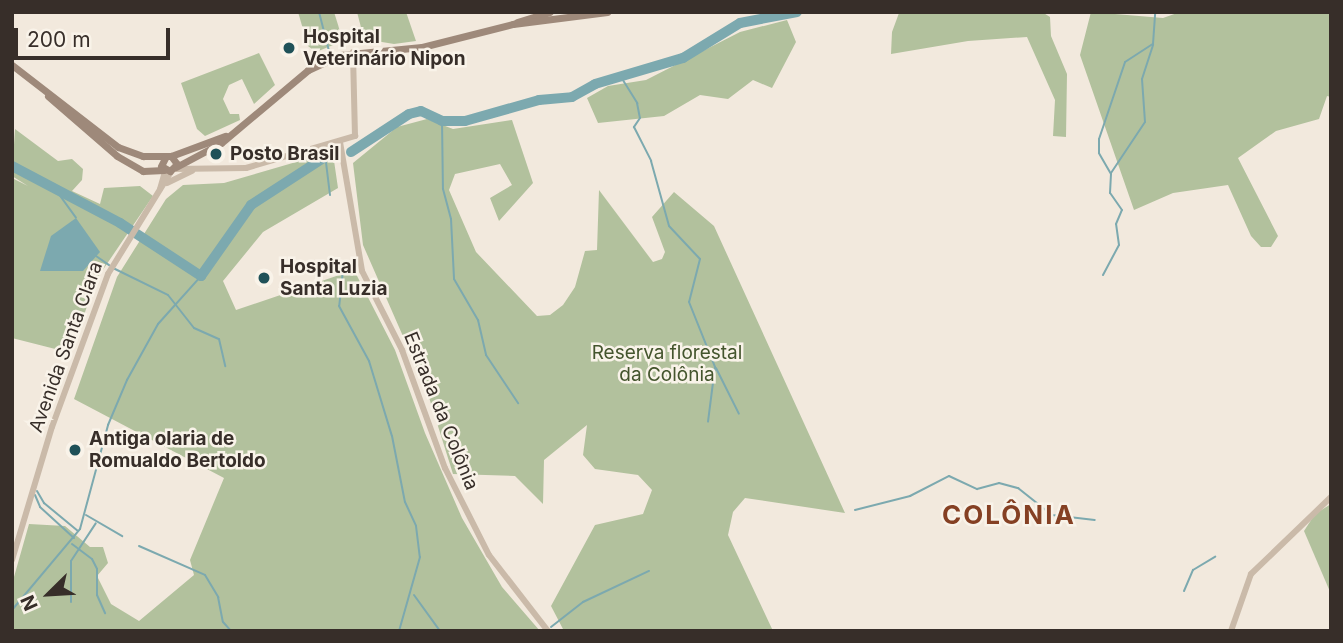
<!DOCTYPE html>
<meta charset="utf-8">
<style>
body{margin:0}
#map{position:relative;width:1343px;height:643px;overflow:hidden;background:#f2e9dd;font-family:Inter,sans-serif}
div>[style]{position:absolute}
.green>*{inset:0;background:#b2c19d}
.water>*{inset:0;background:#7ca9af}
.stream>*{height:2px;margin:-1px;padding:0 1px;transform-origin:1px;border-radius:1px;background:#7ca9af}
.river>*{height:10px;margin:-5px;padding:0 5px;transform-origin:5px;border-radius:5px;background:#7ca9af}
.tertiary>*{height:6px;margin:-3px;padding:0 3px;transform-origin:3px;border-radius:3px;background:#cabaa9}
.secondary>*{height:7px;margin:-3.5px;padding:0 3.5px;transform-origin:3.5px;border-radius:3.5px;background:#9e897a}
.dots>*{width:19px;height:19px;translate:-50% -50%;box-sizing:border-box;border:4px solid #f9f3e9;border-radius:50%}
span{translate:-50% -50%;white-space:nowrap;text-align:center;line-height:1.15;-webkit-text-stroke:5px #f9f3e9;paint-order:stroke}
.poi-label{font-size:19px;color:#372e29;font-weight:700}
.left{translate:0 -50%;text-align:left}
.street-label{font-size:19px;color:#372e29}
.park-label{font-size:19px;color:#44552d}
.district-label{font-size:26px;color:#854023;font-weight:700;letter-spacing:2px}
.frame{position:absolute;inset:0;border:14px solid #372e29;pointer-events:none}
.north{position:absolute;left:14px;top:559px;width:70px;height:70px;-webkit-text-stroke:5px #f9f3e9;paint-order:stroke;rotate:246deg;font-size:19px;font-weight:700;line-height:28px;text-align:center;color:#372e29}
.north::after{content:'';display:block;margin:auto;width:24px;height:32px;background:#372e29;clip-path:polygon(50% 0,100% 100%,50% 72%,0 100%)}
.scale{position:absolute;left:14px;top:28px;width:156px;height:32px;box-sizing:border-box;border:4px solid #372e29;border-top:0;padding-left:9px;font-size:21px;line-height:24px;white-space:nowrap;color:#372e29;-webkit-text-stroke:5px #f9f3e9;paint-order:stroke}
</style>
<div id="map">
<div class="green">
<i style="clip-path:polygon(298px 12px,334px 12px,343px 41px,316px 52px,308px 46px)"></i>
<i style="clip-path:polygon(357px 12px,406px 12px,416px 41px,394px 44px,364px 39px)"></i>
<i style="clip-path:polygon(1042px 12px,1050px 17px,1051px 36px,1067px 74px,1066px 137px,1053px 136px,1055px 100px,1027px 37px,968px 41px,891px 54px,892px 32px,899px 13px)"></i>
<i style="clip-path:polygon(1091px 12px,1163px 18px,1180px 12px,1331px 12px,1331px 97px,1327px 96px,1319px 119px,1276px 131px,1238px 158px,1278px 236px,1271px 247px,1261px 247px,1251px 236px,1228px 185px,1173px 193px,1134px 210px,1080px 55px)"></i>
<i style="clip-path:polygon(787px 20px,796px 42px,772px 88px,753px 80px,728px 99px,700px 95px,664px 116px,598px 123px,587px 98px,608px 86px,646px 80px,740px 32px)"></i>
<i style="clip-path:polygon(259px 53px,275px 85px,254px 104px,242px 79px,229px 85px,223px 99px,230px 114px,239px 114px,240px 120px,205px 136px,197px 129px,181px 83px)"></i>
<i style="clip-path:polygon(427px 119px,453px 129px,512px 120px,533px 183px,499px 221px,490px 198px,512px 185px,500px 164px,455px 174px,449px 190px,476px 252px,537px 316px,550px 315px,563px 305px,575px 287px,585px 251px,597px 250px,599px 190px,653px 262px,662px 259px,665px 252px,652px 217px,674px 192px,714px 226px,845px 513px,745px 498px,733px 512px,728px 535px,773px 631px,564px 631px,551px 606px,595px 525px,643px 514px,652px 490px,638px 475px,595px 469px,583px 455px,587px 425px,544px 460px,543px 504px,515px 476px,453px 474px,427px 391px,363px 245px,353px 163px,397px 127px)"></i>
<i style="clip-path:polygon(15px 129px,58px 161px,72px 159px,83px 169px,82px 180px,72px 191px,100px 204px,104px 188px,140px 186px,153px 196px,96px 280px,71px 353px,12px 338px,12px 178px,28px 186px,12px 176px)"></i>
<i style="clip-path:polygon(327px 153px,333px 154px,338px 188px,263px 232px,223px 281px,236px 310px,354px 270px,395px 350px,425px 433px,462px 518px,502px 587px,540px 631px,12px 631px,12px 584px,29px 524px,65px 526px,90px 547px,103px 547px,108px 563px,97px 576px,111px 604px,139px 621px,194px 575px,190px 560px,224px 478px,74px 399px,117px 277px,166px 199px,183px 185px,224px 183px)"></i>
<i style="clip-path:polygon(1331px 504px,1331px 594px,1304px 531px,1315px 514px)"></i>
</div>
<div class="water">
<i style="clip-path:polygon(76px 218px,100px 252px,83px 271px,40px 271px,51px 236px)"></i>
</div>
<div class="stream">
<i style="left:319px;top:12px;width:40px;rotate:75.6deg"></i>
<i style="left:621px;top:77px;width:31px;rotate:58deg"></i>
<i style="left:637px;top:103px;width:15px;rotate:79deg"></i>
<i style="left:640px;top:118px;width:11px;rotate:124deg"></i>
<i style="left:634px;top:127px;width:38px;rotate:63deg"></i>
<i style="left:651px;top:161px;width:67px;rotate:74.5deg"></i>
<i style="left:669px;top:226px;width:45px;rotate:46.8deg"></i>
<i style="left:700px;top:259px;width:44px;rotate:104.3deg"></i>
<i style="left:689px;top:302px;width:70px;rotate:68.2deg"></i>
<i style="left:715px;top:367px;width:55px;rotate:97.3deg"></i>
<i style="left:442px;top:121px;width:68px;rotate:89.2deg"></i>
<i style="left:443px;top:189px;width:31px;rotate:75deg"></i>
<i style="left:451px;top:219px;width:60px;rotate:87.1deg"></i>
<i style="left:454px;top:279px;width:48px;rotate:59.7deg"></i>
<i style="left:478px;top:320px;width:36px;rotate:77deg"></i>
<i style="left:486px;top:355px;width:58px;rotate:56.3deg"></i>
<i style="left:1111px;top:173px;width:61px;rotate:-56.3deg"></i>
<i style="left:1145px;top:122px;width:43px;rotate:-94deg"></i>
<i style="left:1142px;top:79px;width:36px;rotate:-72deg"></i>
<i style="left:53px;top:186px;width:39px;rotate:54deg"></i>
<i style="left:330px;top:195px;width:38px;rotate:-97deg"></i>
<i style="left:325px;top:157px;width:5px;rotate:-22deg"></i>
<i style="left:96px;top:256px;width:16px;rotate:35deg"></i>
<i style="left:113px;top:268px;width:61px;rotate:26.1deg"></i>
<i style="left:168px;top:295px;width:42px;rotate:51.8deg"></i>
<i style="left:194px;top:328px;width:27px;rotate:24deg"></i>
<i style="left:219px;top:339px;width:28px;rotate:77deg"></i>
<i style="left:343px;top:270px;width:36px;rotate:96deg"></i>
<i style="left:339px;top:306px;width:63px;rotate:61.4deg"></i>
<i style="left:369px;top:361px;width:78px;rotate:73deg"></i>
<i style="left:392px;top:436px;width:67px;rotate:78.9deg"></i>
<i style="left:405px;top:502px;width:26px;rotate:65deg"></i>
<i style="left:416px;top:526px;width:31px;rotate:83deg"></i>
<i style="left:420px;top:557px;width:77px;rotate:105.8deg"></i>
<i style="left:1103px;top:275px;width:34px;rotate:-62deg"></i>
<i style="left:1119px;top:245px;width:21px;rotate:-98deg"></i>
<i style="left:1116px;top:224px;width:15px;rotate:-67deg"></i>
<i style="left:1122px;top:210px;width:21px;rotate:-125deg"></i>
<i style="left:1110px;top:193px;width:19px;rotate:-87deg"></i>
<i style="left:1111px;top:174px;width:24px;rotate:-120deg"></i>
<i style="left:1099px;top:153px;width:14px;rotate:-90deg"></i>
<i style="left:1099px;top:139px;width:81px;rotate:-71.3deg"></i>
<i style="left:1125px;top:62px;width:33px;rotate:-33deg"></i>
<i style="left:1153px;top:44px;width:32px;rotate:-86deg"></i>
<i style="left:716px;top:368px;width:51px;rotate:63.4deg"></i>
<i style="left:37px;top:491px;width:14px;rotate:60deg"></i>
<i style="left:44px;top:503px;width:44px;rotate:39.5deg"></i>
<i style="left:35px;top:495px;width:13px;rotate:67deg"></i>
<i style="left:40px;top:507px;width:46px;rotate:42.4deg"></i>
<i style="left:855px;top:510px;width:57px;rotate:-14.3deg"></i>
<i style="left:910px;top:496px;width:44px;rotate:-27.1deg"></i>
<i style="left:949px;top:476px;width:31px;rotate:25deg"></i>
<i style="left:977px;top:489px;width:23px;rotate:-15deg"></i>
<i style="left:999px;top:483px;width:20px;rotate:15deg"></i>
<i style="left:1018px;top:488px;width:43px;rotate:38.5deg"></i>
<i style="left:1052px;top:515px;width:43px;rotate:6.6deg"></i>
<i style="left:86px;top:515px;width:42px;rotate:30.3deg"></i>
<i style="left:72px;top:544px;width:25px;rotate:37deg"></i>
<i style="left:92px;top:559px;width:11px;rotate:63deg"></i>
<i style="left:97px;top:569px;width:26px;rotate:90deg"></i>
<i style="left:97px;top:595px;width:20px;rotate:66deg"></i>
<i style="left:139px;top:546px;width:72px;rotate:23.7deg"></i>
<i style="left:205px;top:575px;width:26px;rotate:59deg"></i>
<i style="left:218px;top:597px;width:25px;rotate:79deg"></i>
<i style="left:223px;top:622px;width:12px;rotate:48deg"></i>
<i style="left:1184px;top:591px;width:23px;rotate:-67deg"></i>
<i style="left:1193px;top:570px;width:26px;rotate:-31deg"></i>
<i style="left:414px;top:595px;width:44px;rotate:54.2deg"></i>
<i style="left:71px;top:602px;width:41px;rotate:-90deg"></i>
<i style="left:71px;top:561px;width:45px;rotate:-56.7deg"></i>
<i style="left:12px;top:610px;width:106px;rotate:-50deg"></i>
<i style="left:80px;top:529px;width:108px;rotate:-74.9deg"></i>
<i style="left:108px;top:425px;width:49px;rotate:-67.1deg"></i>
<i style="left:127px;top:380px;width:64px;rotate:-61deg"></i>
<i style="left:158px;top:324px;width:64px;rotate:-48.1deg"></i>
<i style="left:551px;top:627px;width:41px;rotate:-38deg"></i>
<i style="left:583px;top:602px;width:73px;rotate:-25.2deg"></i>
</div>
<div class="river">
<i style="left:351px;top:152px;width:69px;rotate:-33.2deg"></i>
<i style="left:409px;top:114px;width:12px;rotate:-14deg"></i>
<i style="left:421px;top:111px;width:23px;rotate:25deg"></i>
<i style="left:442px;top:121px;width:23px"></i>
<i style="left:465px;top:121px;width:77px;rotate:-15.8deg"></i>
<i style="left:539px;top:100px;width:33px;rotate:-5deg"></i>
<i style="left:572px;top:97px;width:26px;rotate:-29deg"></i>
<i style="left:595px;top:84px;width:92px;rotate:-16.5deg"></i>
<i style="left:683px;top:58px;width:67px;rotate:-31.6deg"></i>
<i style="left:740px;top:23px;width:58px;rotate:-10.9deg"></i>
<i style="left:12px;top:166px;width:122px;rotate:27.8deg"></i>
<i style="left:120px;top:223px;width:97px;rotate:33.2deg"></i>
<i style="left:201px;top:276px;width:87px;rotate:-54.8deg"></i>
<i style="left:251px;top:205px;width:88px;rotate:-33deg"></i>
</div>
<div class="tertiary">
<i style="left:340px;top:142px;width:131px;rotate:80.3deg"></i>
<i style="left:362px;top:271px;width:89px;rotate:63.1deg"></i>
<i style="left:402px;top:350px;width:126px;rotate:70deg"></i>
<i style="left:445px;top:468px;width:97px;rotate:63.2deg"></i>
<i style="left:489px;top:555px;width:96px;rotate:52.2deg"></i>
<i style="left:174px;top:169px;width:72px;rotate:-0.8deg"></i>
<i style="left:246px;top:168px;width:114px;rotate:-16.4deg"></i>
<i style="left:355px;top:136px;width:84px;rotate:-91.4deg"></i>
<i style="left:167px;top:183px;width:28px;rotate:-26deg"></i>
<i style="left:160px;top:189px;width:19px;rotate:-74deg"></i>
<i style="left:12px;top:560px;width:139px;rotate:-73.3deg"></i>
<i style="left:52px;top:427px;width:163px;rotate:-69.9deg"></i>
<i style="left:108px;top:274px;width:122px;rotate:-58.4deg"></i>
<i style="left:1231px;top:631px;width:60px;rotate:-70.7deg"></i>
<i style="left:1251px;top:574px;width:111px;rotate:-43.9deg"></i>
</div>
<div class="secondary">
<i style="left:517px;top:22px;width:34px;rotate:-17deg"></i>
<i style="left:12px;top:65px;width:134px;rotate:37.7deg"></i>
<i style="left:118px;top:147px;width:27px;rotate:20deg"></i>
<i style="left:143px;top:156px;width:28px"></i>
<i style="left:171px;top:156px;width:10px;rotate:53deg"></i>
<i style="left:177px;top:164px;width:10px;rotate:135deg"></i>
<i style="left:170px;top:171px;width:10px;rotate:-151deg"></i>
<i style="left:161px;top:166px;width:11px;rotate:-63deg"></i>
<i style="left:48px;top:96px;width:91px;rotate:41deg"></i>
<i style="left:117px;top:156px;width:30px;rotate:30deg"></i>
<i style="left:143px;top:171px;width:21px;rotate:-3deg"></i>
<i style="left:171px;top:156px;width:58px;rotate:-20.3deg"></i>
<i style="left:176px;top:167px;width:51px;rotate:-28.1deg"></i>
<i style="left:221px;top:143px;width:114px;rotate:-40deg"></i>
<i style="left:308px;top:70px;width:35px;rotate:-25deg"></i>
<i style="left:340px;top:55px;width:82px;rotate:-5.6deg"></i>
<i style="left:422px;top:47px;width:94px;rotate:-14.2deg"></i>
<i style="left:513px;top:24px;width:95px;rotate:-7.3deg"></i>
</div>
<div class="dots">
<i style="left:289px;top:48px;background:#1f5158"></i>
<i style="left:216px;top:154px;background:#1f5158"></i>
<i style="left:264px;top:278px;background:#1f5158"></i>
<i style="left:75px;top:450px;background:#1f5158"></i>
</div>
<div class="poi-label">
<span class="left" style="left:303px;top:48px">Hospital<br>Veterinário Nipon</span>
<span class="left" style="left:230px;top:154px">Posto Brasil</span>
<span class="left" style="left:280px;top:278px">Hospital<br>Santa Luzia</span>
<span class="left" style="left:89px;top:450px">Antiga olaria de<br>Romualdo Bertoldo</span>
</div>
<div class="street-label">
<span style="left:66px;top:347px;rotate:-70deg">Avenida Santa Clara</span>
<span style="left:441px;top:411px;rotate:68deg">Estrada da Colônia</span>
</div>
<div class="park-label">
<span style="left:667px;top:364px">Reserva florestal<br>da Colônia</span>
</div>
<div class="district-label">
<span style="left:1009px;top:515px">COLÔNIA</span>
</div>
<div class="frame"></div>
<div class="north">N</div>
<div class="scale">200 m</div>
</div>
